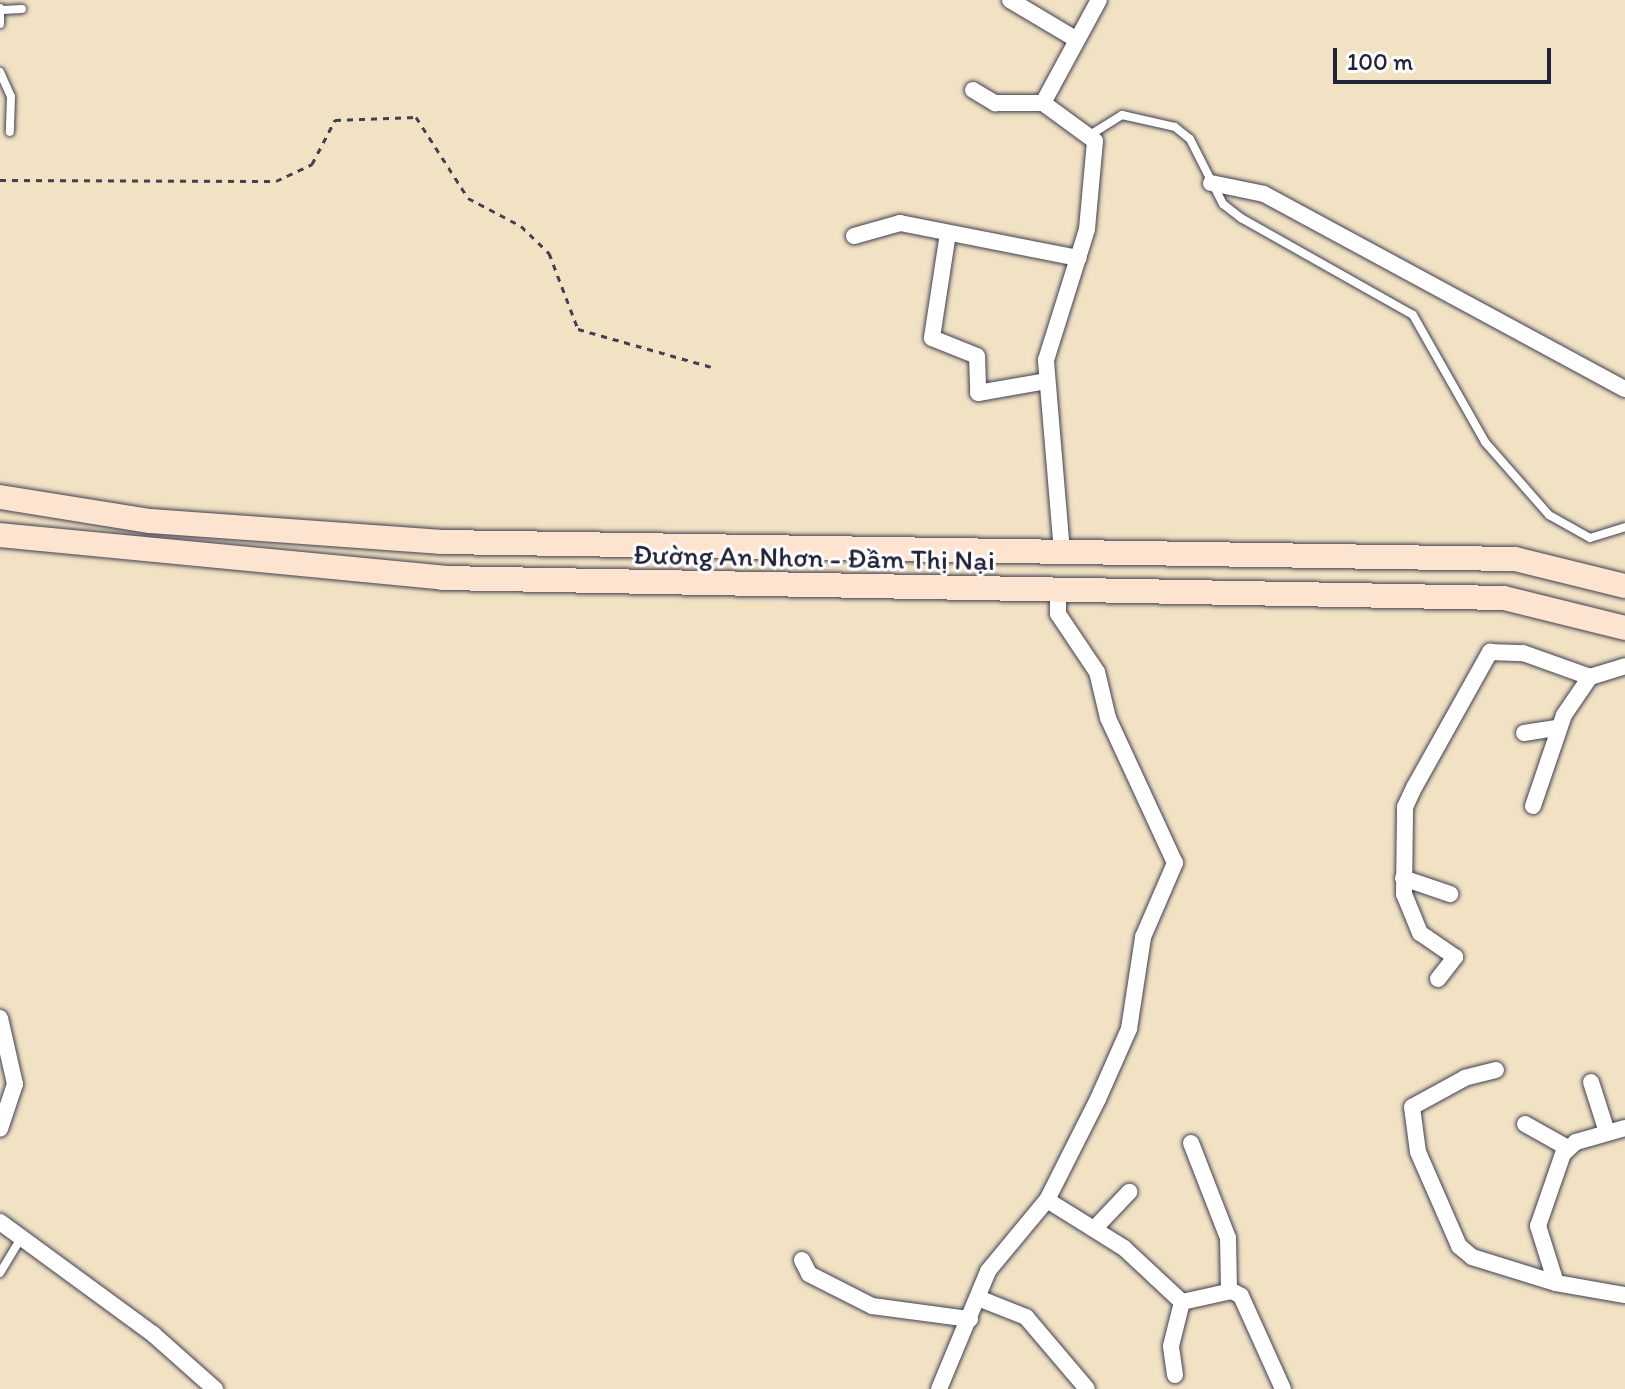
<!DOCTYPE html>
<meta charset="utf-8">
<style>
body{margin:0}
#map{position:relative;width:1625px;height:1389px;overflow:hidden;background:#f1e2c4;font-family:Itim,sans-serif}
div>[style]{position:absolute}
.path>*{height:3px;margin-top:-1.5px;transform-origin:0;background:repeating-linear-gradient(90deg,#413f50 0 6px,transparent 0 12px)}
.roads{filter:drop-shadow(0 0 2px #413f50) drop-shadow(0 0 2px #413f50)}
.lane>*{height:8px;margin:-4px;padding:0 4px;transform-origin:4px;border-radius:4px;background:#fff}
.street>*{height:16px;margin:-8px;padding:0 8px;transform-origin:8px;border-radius:8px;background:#fff}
.secondary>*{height:24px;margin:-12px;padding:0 12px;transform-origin:12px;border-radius:12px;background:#fde4d1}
span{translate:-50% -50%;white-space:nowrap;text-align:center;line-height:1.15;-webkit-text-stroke:6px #fff;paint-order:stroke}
.street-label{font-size:28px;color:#22223b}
.scale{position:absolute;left:1333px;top:48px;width:218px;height:36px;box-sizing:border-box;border:4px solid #22223b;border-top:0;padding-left:10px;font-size:24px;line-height:28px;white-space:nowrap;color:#22223b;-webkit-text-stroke:6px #fff;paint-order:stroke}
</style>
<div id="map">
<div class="path">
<i style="left:0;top:180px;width:276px;rotate:0.2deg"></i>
<i style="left:276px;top:181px;width:40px;rotate:-25deg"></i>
<i style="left:312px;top:164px;width:50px;rotate:-62.4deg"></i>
<i style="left:335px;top:120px;width:81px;rotate:-2.1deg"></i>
<i style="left:416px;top:117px;width:96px;rotate:57.3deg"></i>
<i style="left:468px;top:198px;width:60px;rotate:27.8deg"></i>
<i style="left:521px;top:226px;width:39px;rotate:44deg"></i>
<i style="left:549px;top:253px;width:81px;rotate:69.1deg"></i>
<i style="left:578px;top:329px;width:138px;rotate:15.9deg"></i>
</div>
<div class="roads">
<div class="lane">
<i style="left:0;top:8px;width:16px;rotate:90deg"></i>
<i style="left:2px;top:10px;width:20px;rotate:-3deg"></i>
<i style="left:0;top:72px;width:27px;rotate:66deg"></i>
<i style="left:11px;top:97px;width:35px;rotate:92deg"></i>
<i style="left:1090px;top:135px;width:38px;rotate:-32deg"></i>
<i style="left:1122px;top:115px;width:54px;rotate:12.8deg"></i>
<i style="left:1175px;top:127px;width:19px;rotate:39deg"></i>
<i style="left:1190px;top:139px;width:73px;rotate:63.1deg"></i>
<i style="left:1223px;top:204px;width:23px;rotate:38deg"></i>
<i style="left:1241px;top:218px;width:197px;rotate:29.4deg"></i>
<i style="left:1413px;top:315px;width:146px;rotate:60.4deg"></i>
<i style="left:1485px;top:442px;width:97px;rotate:48.8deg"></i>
<i style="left:1549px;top:515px;width:47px;rotate:29.3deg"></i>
<i style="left:1590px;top:538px;width:37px;rotate:-17deg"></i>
<i style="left:0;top:1273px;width:41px;rotate:-59deg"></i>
</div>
<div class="street">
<i style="left:1010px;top:0;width:74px;rotate:30.7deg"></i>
<i style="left:973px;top:90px;width:26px;rotate:31deg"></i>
<i style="left:995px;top:103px;width:48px"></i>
<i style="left:1211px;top:183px;width:54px;rotate:11.7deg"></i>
<i style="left:1264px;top:194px;width:410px;rotate:28.4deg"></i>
<i style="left:948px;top:233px;width:106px;rotate:98.7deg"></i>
<i style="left:932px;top:338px;width:48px;rotate:21.8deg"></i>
<i style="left:977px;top:356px;width:37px;rotate:88deg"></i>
<i style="left:978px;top:393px;width:69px;rotate:-10deg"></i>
<i style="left:854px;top:236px;width:48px;rotate:-15.8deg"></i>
<i style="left:900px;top:223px;width:182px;rotate:11.1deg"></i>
<i style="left:1062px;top:552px;width:193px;rotate:-94.8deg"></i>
<i style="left:1046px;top:360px;width:137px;rotate:-72.6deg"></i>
<i style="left:1087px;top:229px;width:88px;rotate:-84.8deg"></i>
<i style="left:1095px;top:141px;width:64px;rotate:-143.8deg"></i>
<i style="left:1043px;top:103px;width:117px;rotate:-61.5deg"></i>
<i style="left:1524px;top:733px;width:33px;rotate:-9deg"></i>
<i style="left:1533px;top:806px;width:96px;rotate:-71.2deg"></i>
<i style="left:1564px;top:715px;width:46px;rotate:-55.6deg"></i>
<i style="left:1590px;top:677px;width:37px;rotate:-17deg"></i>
<i style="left:1403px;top:878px;width:50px;rotate:18.8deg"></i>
<i style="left:1438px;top:979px;width:28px;rotate:-52deg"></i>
<i style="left:1455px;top:957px;width:42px;rotate:-145.6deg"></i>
<i style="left:1420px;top:933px;width:42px;rotate:-112.3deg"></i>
<i style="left:1404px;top:894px;width:87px;rotate:-89.3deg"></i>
<i style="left:1405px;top:807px;width:23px;rotate:-65deg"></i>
<i style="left:1415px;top:786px;width:154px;rotate:-60.8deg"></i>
<i style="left:1490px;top:652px;width:33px;rotate:2deg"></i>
<i style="left:1523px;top:653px;width:71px;rotate:19.7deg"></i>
<i style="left:0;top:1018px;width:68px;rotate:77.2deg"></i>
<i style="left:15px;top:1084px;width:47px;rotate:108.4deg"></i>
<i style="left:1496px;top:1070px;width:32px;rotate:166deg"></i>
<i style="left:1465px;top:1078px;width:60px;rotate:151.3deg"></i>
<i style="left:1412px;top:1107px;width:45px;rotate:82.4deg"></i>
<i style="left:1418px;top:1152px;width:103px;rotate:66.4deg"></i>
<i style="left:1459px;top:1246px;width:17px;rotate:40deg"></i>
<i style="left:1472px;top:1257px;width:88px;rotate:17.2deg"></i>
<i style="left:1556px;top:1283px;width:70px;rotate:9.9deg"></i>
<i style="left:1591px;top:1082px;width:52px;rotate:72.3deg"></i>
<i style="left:1525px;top:1124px;width:49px;rotate:29.2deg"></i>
<i style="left:1191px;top:1143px;width:102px;rotate:68.7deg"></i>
<i style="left:1228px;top:1238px;width:53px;rotate:88.9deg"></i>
<i style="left:1047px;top:1200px;width:91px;rotate:31.9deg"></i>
<i style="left:1124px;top:1248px;width:79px;rotate:43deg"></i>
<i style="left:1182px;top:1302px;width:51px;rotate:-12.4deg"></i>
<i style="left:1232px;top:1291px;width:10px;rotate:29deg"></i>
<i style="left:1241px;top:1296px;width:102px;rotate:65.7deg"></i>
<i style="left:0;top:1222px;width:190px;rotate:36.2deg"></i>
<i style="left:153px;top:1334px;width:83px;rotate:41.6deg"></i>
<i style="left:1095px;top:1228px;width:50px;rotate:-46.6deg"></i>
<i style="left:802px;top:1260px;width:16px;rotate:63deg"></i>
<i style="left:809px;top:1274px;width:71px;rotate:26.9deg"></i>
<i style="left:872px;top:1306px;width:99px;rotate:7.6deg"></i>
<i style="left:1556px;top:1283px;width:60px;rotate:-107.5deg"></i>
<i style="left:1538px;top:1226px;width:76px;rotate:-70.9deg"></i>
<i style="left:1563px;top:1154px;width:18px;rotate:-43deg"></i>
<i style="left:1576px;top:1142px;width:51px;rotate:-15.9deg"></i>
<i style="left:978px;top:1298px;width:52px;rotate:21.6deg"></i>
<i style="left:1026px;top:1317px;width:94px;rotate:49.7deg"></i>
<i style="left:1175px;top:1375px;width:29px;rotate:-98deg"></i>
<i style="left:1171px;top:1346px;width:45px;rotate:-76deg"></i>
<i style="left:939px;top:1389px;width:128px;rotate:-67.4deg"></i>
<i style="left:988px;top:1271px;width:92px;rotate:-50.3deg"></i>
<i style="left:1047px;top:1200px;width:113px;rotate:-63.2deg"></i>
<i style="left:1098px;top:1099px;width:77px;rotate:-66.1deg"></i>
<i style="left:1129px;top:1029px;width:93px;rotate:-81.3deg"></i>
<i style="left:1143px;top:937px;width:81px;rotate:-66.6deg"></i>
<i style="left:1175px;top:863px;width:160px;rotate:-114.8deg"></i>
<i style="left:1108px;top:718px;width:47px;rotate:-103.4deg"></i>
<i style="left:1097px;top:672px;width:70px;rotate:-123.9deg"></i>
<i style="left:1058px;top:614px;width:23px;rotate:-90deg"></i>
</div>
<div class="secondary">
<i style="left:0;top:497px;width:152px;rotate:9.1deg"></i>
<i style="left:150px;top:521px;width:293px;rotate:4.1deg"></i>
<i style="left:442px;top:542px;width:1073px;rotate:0.91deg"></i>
<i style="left:1515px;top:559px;width:113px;rotate:13.8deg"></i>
<i style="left:0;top:535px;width:445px;rotate:5.5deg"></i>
<i style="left:443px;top:578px;width:1061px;rotate:1.08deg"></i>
<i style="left:1504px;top:598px;width:125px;rotate:13.9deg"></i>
</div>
</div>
<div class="street-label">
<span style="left:814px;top:557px;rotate:1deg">Đường An Nhơn - Đầm Thị Nại</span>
</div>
<div class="scale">100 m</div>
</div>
